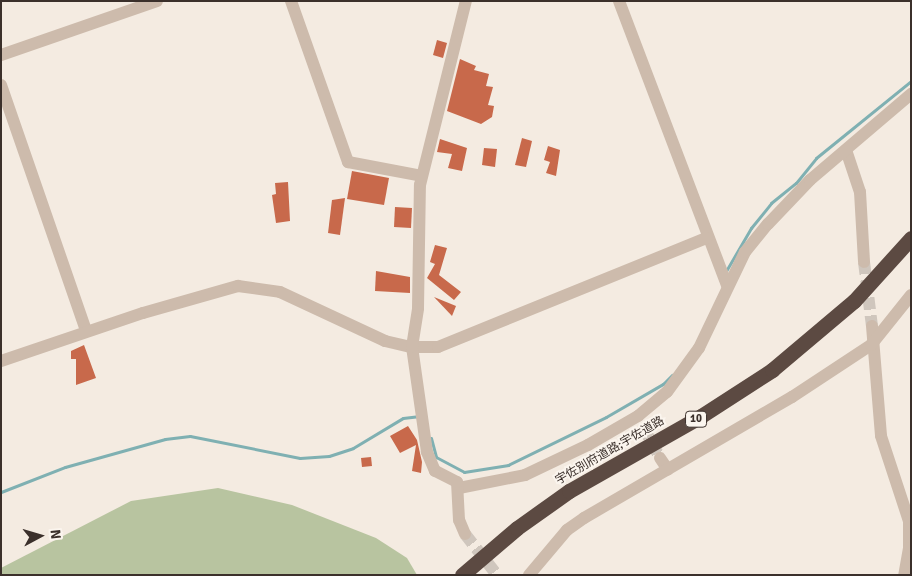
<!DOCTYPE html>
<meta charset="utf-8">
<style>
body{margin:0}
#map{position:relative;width:912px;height:576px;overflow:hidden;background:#f4ebe1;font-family:Signika,"Noto Sans JP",sans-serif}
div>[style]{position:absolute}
.green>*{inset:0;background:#b8c4a0}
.stream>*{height:3px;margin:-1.5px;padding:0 1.5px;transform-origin:1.5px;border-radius:1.5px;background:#7fb0b2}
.building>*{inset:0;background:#c8694b}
.minor-tunnel>*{height:12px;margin-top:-6px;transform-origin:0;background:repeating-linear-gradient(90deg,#cfc6bd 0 12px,transparent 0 18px)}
.minor>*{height:12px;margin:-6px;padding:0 6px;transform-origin:6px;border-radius:6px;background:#cdbbac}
.highway>*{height:15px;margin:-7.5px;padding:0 7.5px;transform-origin:7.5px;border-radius:7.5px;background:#5c4a42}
span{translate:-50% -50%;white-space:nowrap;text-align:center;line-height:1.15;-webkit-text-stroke:4px #fbf5ee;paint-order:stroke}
.shield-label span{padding:1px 4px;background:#fbf5ee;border:1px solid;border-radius:4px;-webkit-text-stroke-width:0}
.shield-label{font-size:11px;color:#3b302b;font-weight:700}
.street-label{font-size:12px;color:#3b302b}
.frame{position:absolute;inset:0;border:2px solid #3b302b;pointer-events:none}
.north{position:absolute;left:15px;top:511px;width:50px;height:50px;-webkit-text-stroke:4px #fbf5ee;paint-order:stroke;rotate:84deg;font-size:14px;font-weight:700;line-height:20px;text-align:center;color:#3b302b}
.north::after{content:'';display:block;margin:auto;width:18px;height:22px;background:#3b302b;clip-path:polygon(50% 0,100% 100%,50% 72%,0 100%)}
</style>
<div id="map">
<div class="green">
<i style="clip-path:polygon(218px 488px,292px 505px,376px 538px,407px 558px,417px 575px,1px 575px,1px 568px,131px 501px)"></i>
</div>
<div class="stream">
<i style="left:726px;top:271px;width:50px;rotate:-59.8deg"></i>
<i style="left:751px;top:228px;width:32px;rotate:-51deg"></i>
<i style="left:771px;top:203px;width:32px;rotate:-39deg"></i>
<i style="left:796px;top:183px;width:32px;rotate:-51deg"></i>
<i style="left:816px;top:158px;width:122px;rotate:-39deg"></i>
<i style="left:431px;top:438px;width:20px;rotate:75deg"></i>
<i style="left:436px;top:457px;width:32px;rotate:28deg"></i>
<i style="left:464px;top:472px;width:45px;rotate:-9deg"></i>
<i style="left:508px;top:465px;width:109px;rotate:-26.1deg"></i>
<i style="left:606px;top:417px;width:66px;rotate:-30.1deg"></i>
<i style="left:663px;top:384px;width:13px;rotate:-45deg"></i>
<i style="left:1px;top:492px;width:69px;rotate:-21.3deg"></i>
<i style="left:65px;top:467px;width:104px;rotate:-15.6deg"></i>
<i style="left:165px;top:439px;width:25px;rotate:-7deg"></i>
<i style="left:190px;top:436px;width:112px;rotate:11.3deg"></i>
<i style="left:300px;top:458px;width:29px;rotate:-4deg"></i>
<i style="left:329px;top:456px;width:25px;rotate:-18deg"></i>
<i style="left:353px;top:448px;width:58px;rotate:-31deg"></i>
<i style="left:403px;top:418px;width:17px;rotate:-7deg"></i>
</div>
<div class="building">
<i style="clip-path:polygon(437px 40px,447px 43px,443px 58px,433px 55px)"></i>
<i style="clip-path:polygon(460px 59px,476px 66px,474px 70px,489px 74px,486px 86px,493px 87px,488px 105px,494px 106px,492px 117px,481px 124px,447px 111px)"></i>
<i style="clip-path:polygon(522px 138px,532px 141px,526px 167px,515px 165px)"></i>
<i style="clip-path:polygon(440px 139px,467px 148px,462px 171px,448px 168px,452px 154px,437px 152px)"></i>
<i style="clip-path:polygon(548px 146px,560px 150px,556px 176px,546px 173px,550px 162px,544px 160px)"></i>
<i style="clip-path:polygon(484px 148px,497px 149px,495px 167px,482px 165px)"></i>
<i style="clip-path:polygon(352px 171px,389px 178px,384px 205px,347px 199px)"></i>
<i style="clip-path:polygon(288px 182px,290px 221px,276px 223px,272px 195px,276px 194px,275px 183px)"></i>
<i style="clip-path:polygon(345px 198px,340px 235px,328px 233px,332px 200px)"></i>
<i style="clip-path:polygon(395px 207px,412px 208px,411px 228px,394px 227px)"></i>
<i style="clip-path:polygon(435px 245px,447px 248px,439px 275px,461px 292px,454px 300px,427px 278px,435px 264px,430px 262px)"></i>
<i style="clip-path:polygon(376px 271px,410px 277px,410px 293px,375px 291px)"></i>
<i style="clip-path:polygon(434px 297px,456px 306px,452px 316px)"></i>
<i style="clip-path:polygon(84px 345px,96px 378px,76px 385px,76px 359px,71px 359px,71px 351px)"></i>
<i style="clip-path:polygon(408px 426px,417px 440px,422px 462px,421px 473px,412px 471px,416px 445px,400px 453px,390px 436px)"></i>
<i style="clip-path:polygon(371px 457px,372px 466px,362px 467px,361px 458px)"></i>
</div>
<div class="minor-tunnel">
<i style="left:864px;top:262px;width:64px;rotate:82.9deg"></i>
<i style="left:643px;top:427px;width:35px;rotate:61deg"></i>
<i style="left:465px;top:534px;width:52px;rotate:52deg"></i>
</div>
<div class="minor">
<i style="left:291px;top:1px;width:171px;rotate:70.5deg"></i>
<i style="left:348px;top:162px;width:75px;rotate:10.7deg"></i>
<i style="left:619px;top:1px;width:305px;rotate:69.2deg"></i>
<i style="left:1px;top:55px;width:165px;rotate:-19.1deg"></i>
<i style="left:1px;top:85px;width:260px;rotate:70.9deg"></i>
<i style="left:846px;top:150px;width:44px;rotate:71.6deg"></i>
<i style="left:860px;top:192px;width:70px;rotate:86.7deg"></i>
<i style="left:872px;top:326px;width:110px;rotate:85.3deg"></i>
<i style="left:881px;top:436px;width:89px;rotate:71.8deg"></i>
<i style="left:909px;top:521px;width:27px;rotate:90deg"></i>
<i style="left:909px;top:548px;width:27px;rotate:100deg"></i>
<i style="left:1px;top:361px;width:150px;rotate:-18.7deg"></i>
<i style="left:143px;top:313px;width:99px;rotate:-15.9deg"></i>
<i style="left:238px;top:286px;width:42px;rotate:8.1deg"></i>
<i style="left:280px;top:292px;width:116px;rotate:25deg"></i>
<i style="left:385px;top:341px;width:28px;rotate:13deg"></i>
<i style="left:412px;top:347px;width:26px"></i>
<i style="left:438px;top:347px;width:290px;rotate:-22.1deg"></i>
<i style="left:660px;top:458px;width:14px;rotate:56deg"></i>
<i style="left:459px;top:488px;width:67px;rotate:-11.1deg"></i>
<i style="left:525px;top:475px;width:70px;rotate:-25.5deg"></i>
<i style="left:588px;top:445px;width:58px;rotate:-30.1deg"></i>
<i style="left:638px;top:416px;width:38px;rotate:-40deg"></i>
<i style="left:667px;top:392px;width:54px;rotate:-54deg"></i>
<i style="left:699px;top:348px;width:106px;rotate:-64.4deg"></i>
<i style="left:745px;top:252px;width:36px;rotate:-51deg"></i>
<i style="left:768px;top:224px;width:61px;rotate:-46.3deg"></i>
<i style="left:810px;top:180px;width:133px;rotate:-40.4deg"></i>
<i style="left:465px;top:534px;width:15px;rotate:-113deg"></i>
<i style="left:459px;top:520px;width:38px;rotate:-93deg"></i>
<i style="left:457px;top:482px;width:25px;rotate:-153deg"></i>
<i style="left:435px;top:471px;width:21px;rotate:-113deg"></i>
<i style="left:427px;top:452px;width:106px;rotate:-98.1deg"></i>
<i style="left:412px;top:347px;width:39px;rotate:-81deg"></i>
<i style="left:418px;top:308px;width:123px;rotate:-89.1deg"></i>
<i style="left:420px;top:185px;width:190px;rotate:-76deg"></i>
<i style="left:529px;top:575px;width:59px;rotate:-49.8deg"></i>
<i style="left:567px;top:530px;width:21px;rotate:-35deg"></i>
<i style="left:584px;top:518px;width:241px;rotate:-30.2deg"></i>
<i style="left:792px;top:397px;width:95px;rotate:-33.4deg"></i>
<i style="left:871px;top:345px;width:64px;rotate:-51.3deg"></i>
</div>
<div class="highway">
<i style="left:462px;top:575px;width:72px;rotate:-40.5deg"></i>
<i style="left:517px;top:528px;width:64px;rotate:-35.4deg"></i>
<i style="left:569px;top:491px;width:152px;rotate:-29.6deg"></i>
<i style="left:701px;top:416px;width:85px;rotate:-32.9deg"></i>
<i style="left:772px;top:370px;width:107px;rotate:-40.1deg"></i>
<i style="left:854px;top:301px;width:85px;rotate:-47.9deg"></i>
</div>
<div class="shield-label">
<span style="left:696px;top:419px">10</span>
</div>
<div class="street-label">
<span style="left:610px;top:451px;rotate:-30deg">宇佐別府道路;宇佐道路</span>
</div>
<div class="frame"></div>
<div class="north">N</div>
</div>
